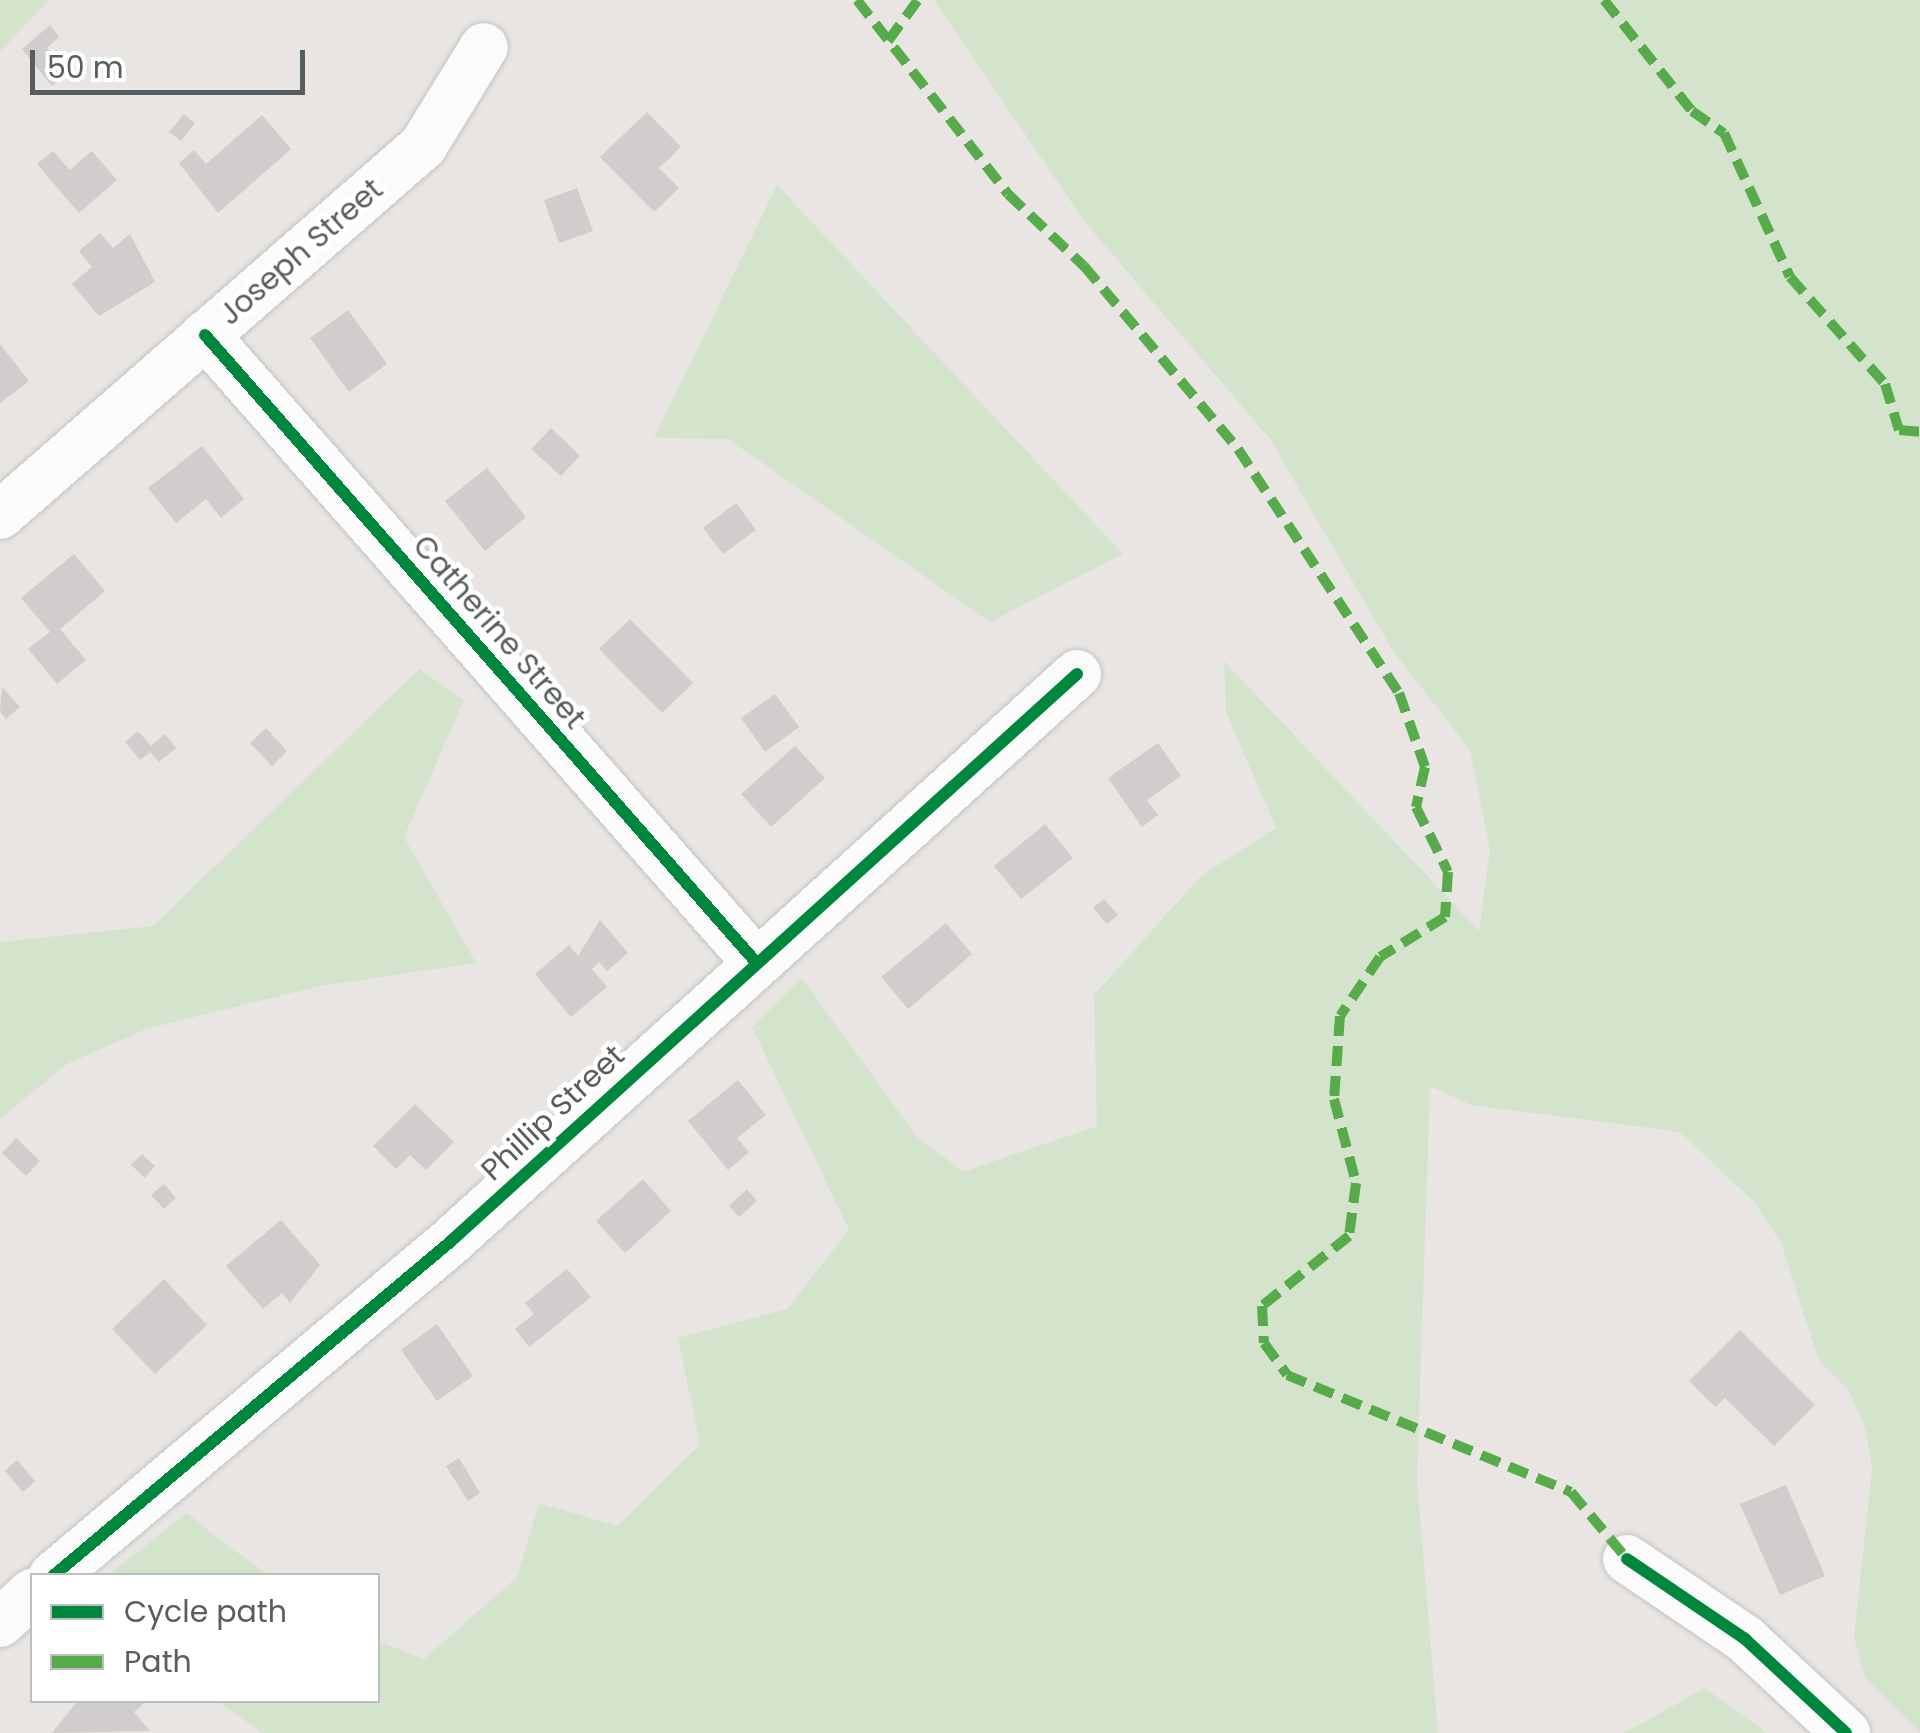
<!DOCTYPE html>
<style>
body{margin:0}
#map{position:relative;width:1920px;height:1733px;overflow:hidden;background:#e8e5e2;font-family:Poppins,sans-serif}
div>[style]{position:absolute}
.green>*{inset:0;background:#d4e4cc}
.building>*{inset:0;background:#d0cdcc}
.roads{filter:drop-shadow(0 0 2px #c3c3c3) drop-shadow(0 0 2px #c3c3c3)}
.minor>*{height:48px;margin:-24px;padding:0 24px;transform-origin:24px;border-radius:24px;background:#fcfbfb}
.quiet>*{height:10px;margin-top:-5px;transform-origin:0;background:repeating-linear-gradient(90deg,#58ab4b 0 20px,transparent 0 30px)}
.cycleway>*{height:12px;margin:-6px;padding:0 6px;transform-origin:6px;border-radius:6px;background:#00873e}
span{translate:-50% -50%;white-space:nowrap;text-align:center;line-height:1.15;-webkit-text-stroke:9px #fff;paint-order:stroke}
.street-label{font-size:30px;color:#585d60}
.legend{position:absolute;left:30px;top:1573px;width:350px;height:130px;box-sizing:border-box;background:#fff;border:2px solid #bcbebf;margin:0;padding:12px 18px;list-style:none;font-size:30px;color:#585d60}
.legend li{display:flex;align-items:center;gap:20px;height:50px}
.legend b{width:50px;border:2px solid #bcbebf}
.scale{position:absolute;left:30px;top:50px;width:275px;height:45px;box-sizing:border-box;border:5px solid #585d60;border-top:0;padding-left:12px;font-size:30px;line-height:35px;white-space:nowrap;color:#585d60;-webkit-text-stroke:8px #fff;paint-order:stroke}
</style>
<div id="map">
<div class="green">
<i style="clip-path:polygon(0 0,49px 0,0 52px)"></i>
<i style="clip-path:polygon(934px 0,1920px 0,1920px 1733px,1865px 1677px,1854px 1638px,1872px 1468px,1865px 1427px,1849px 1391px,1819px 1361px,1781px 1243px,1755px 1203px,1680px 1132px,1471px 1105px,1430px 1086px,1417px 1479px,1438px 1733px,262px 1733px,217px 1701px,378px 1700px,378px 1641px,424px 1659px,517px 1577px,539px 1503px,617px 1526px,700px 1445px,678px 1338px,787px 1309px,849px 1230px,752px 1027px,802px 978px,916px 1136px,963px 1172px,1097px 1126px,1094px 995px,1201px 876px,1276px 828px,1226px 712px,1224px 661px,1479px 931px,1490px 849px,1470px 750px,1393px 651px,1270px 439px,1084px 221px)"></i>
<i style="clip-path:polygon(777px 185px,1123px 554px,990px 622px,728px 439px,654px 438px)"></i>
<i style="clip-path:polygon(419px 669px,464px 700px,404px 837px,476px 963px,320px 986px,146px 1029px,67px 1064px,0 1119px,0 942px,153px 926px)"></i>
<i style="clip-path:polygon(187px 1513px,224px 1543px,269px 1575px,108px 1575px)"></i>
<i style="clip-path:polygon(1705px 1688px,1767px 1733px,1624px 1733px)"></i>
</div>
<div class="building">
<i style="clip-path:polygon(50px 25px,59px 37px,47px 48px,68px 73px,52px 86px,22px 49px)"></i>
<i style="clip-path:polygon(647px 112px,681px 147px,659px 168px,679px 188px,654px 212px,600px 157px)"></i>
<i style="clip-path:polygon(184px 114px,195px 123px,181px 141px,169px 132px)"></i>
<i style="clip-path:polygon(262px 115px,291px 149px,218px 213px,179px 163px,194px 150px,206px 164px)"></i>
<i style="clip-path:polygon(53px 151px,70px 170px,92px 151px,117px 180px,79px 213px,37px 164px)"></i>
<i style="clip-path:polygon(577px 188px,593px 231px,559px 243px,544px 200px)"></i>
<i style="clip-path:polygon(100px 233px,113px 248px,130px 234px,155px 282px,99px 316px,72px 284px,92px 267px,79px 251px)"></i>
<i style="clip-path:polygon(348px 310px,387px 364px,349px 392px,310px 338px)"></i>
<i style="clip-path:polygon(0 344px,29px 381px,0 403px)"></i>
<i style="clip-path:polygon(551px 428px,580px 456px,561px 476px,531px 449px)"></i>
<i style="clip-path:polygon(202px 446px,244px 499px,221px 518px,206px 499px,176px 523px,148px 488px)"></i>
<i style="clip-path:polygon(487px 468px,526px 517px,485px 551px,445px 501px)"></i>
<i style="clip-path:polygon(736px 503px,756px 530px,723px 554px,703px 528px)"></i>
<i style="clip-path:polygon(74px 554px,105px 591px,60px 629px,86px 660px,57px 684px,28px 649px,50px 632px,21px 598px)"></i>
<i style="clip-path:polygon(630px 619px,693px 683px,662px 713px,599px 649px)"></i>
<i style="clip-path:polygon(2px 687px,20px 707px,6px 719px,0 712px)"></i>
<i style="clip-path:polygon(775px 694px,799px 727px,765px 752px,741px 718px)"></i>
<i style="clip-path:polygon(266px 728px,287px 751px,272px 766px,250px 743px)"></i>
<i style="clip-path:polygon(138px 731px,151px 746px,165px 734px,176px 748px,159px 762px,150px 752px,140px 760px,125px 742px)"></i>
<i style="clip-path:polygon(1158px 743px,1181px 776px,1147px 800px,1158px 815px,1142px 827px,1108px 778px)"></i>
<i style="clip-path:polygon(795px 746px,825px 778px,771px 827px,741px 794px)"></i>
<i style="clip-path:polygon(1045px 824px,1073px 858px,1021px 899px,994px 866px)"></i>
<i style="clip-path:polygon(1104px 899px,1118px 915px,1107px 924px,1093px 908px)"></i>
<i style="clip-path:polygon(600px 920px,628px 953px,607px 971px,599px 962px,592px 969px,607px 987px,571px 1017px,535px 974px,569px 945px,578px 956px)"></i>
<i style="clip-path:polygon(946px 923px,972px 954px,908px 1009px,881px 977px)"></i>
<i style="clip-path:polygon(738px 1080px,766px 1115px,737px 1138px,749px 1152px,728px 1170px,688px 1121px)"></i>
<i style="clip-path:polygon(415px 1104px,454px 1142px,426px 1170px,410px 1155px,396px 1169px,373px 1146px)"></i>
<i style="clip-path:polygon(16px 1138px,40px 1161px,26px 1176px,2px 1153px)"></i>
<i style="clip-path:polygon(142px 1154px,155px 1166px,145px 1178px,131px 1165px)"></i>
<i style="clip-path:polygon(643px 1179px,671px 1211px,625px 1253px,596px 1221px)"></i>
<i style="clip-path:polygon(164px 1184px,176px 1198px,164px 1209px,151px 1195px)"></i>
<i style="clip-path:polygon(747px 1189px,757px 1201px,739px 1217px,729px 1206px)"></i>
<i style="clip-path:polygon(281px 1220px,320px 1265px,290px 1303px,282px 1293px,263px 1309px,226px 1266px)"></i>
<i style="clip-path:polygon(567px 1269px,591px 1297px,529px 1347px,515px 1329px,534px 1314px,525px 1303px)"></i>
<i style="clip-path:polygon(164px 1279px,207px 1325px,155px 1374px,112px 1329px)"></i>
<i style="clip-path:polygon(437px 1324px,473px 1376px,437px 1401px,401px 1350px)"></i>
<i style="clip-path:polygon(1740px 1330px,1815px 1405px,1774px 1446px,1725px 1398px,1715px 1407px,1689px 1381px)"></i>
<i style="clip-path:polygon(459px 1458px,480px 1493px,468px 1501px,446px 1466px)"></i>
<i style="clip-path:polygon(17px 1460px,35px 1481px,23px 1492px,5px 1471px)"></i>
<i style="clip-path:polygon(1786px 1485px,1825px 1576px,1780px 1595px,1740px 1504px)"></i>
<i style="clip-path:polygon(78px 1700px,148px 1700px,134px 1712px,150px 1731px,52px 1733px)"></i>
</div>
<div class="roads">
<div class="minor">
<i style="left:205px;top:335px;width:833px;rotate:48.7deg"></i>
<i style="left:0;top:515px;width:561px;rotate:-41.1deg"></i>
<i style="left:423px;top:146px;width:116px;rotate:-58.4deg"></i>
<i style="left:1627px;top:1559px;width:143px;rotate:34.1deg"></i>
<i style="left:1745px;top:1639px;width:138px;rotate:42.9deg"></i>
<i style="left:53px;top:1576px;width:519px;rotate:-40.07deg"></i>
<i style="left:450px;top:1242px;width:846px;rotate:-42.17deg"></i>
<i style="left:0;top:1623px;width:44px;rotate:-43.2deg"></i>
</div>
</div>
<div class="quiet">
<i style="left:857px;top:0;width:246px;rotate:52.1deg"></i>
<i style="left:1008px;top:194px;width:105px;rotate:43.5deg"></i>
<i style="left:1084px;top:266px;width:239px;rotate:49.9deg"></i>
<i style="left:1238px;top:449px;width:292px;rotate:56.6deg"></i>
<i style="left:1399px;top:693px;width:78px;rotate:70.6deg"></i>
<i style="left:1425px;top:767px;width:41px;rotate:102.7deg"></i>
<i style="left:1416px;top:807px;width:72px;rotate:63.8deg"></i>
<i style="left:1448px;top:872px;width:45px;rotate:93.8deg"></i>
<i style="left:1445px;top:917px;width:76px;rotate:148.4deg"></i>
<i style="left:1380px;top:957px;width:71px;rotate:124.1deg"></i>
<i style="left:1340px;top:1016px;width:83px;rotate:94.1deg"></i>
<i style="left:1334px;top:1099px;width:87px;rotate:75.3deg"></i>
<i style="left:1356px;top:1183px;width:53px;rotate:97.5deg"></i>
<i style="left:1349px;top:1236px;width:112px;rotate:141.2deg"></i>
<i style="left:1262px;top:1306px;width:37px;rotate:87deg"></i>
<i style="left:1264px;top:1343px;width:39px;rotate:54deg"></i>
<i style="left:1287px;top:1375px;width:307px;rotate:22.4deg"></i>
<i style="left:1571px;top:1492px;width:87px;rotate:50.1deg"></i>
<i style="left:1604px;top:0;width:142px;rotate:51.6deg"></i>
<i style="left:1692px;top:111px;width:39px;rotate:35deg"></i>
<i style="left:1724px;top:133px;width:158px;rotate:65.4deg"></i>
<i style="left:1790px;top:277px;width:143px;rotate:48.4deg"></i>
<i style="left:1885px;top:384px;width:48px;rotate:73.1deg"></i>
<i style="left:1899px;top:430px;width:21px;rotate:5deg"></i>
<i style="left:888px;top:41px;width:51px;rotate:-53.8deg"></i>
</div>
<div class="cycleway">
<i style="left:205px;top:335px;width:833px;rotate:48.7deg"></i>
<i style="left:1627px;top:1559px;width:143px;rotate:34.1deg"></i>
<i style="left:1745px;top:1639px;width:138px;rotate:42.9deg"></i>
<i style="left:53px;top:1576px;width:519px;rotate:-40.07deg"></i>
<i style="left:450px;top:1242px;width:846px;rotate:-42.17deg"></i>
</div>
<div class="street-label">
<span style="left:301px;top:252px;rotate:-41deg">Joseph Street</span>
<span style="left:499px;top:632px;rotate:49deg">Catherine Street</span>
<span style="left:553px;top:1113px;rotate:-43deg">Phillip Street</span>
</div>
<ul class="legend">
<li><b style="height:12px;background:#00873e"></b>Cycle path</li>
<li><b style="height:12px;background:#58ab4b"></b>Path</li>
</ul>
<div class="scale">50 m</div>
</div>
